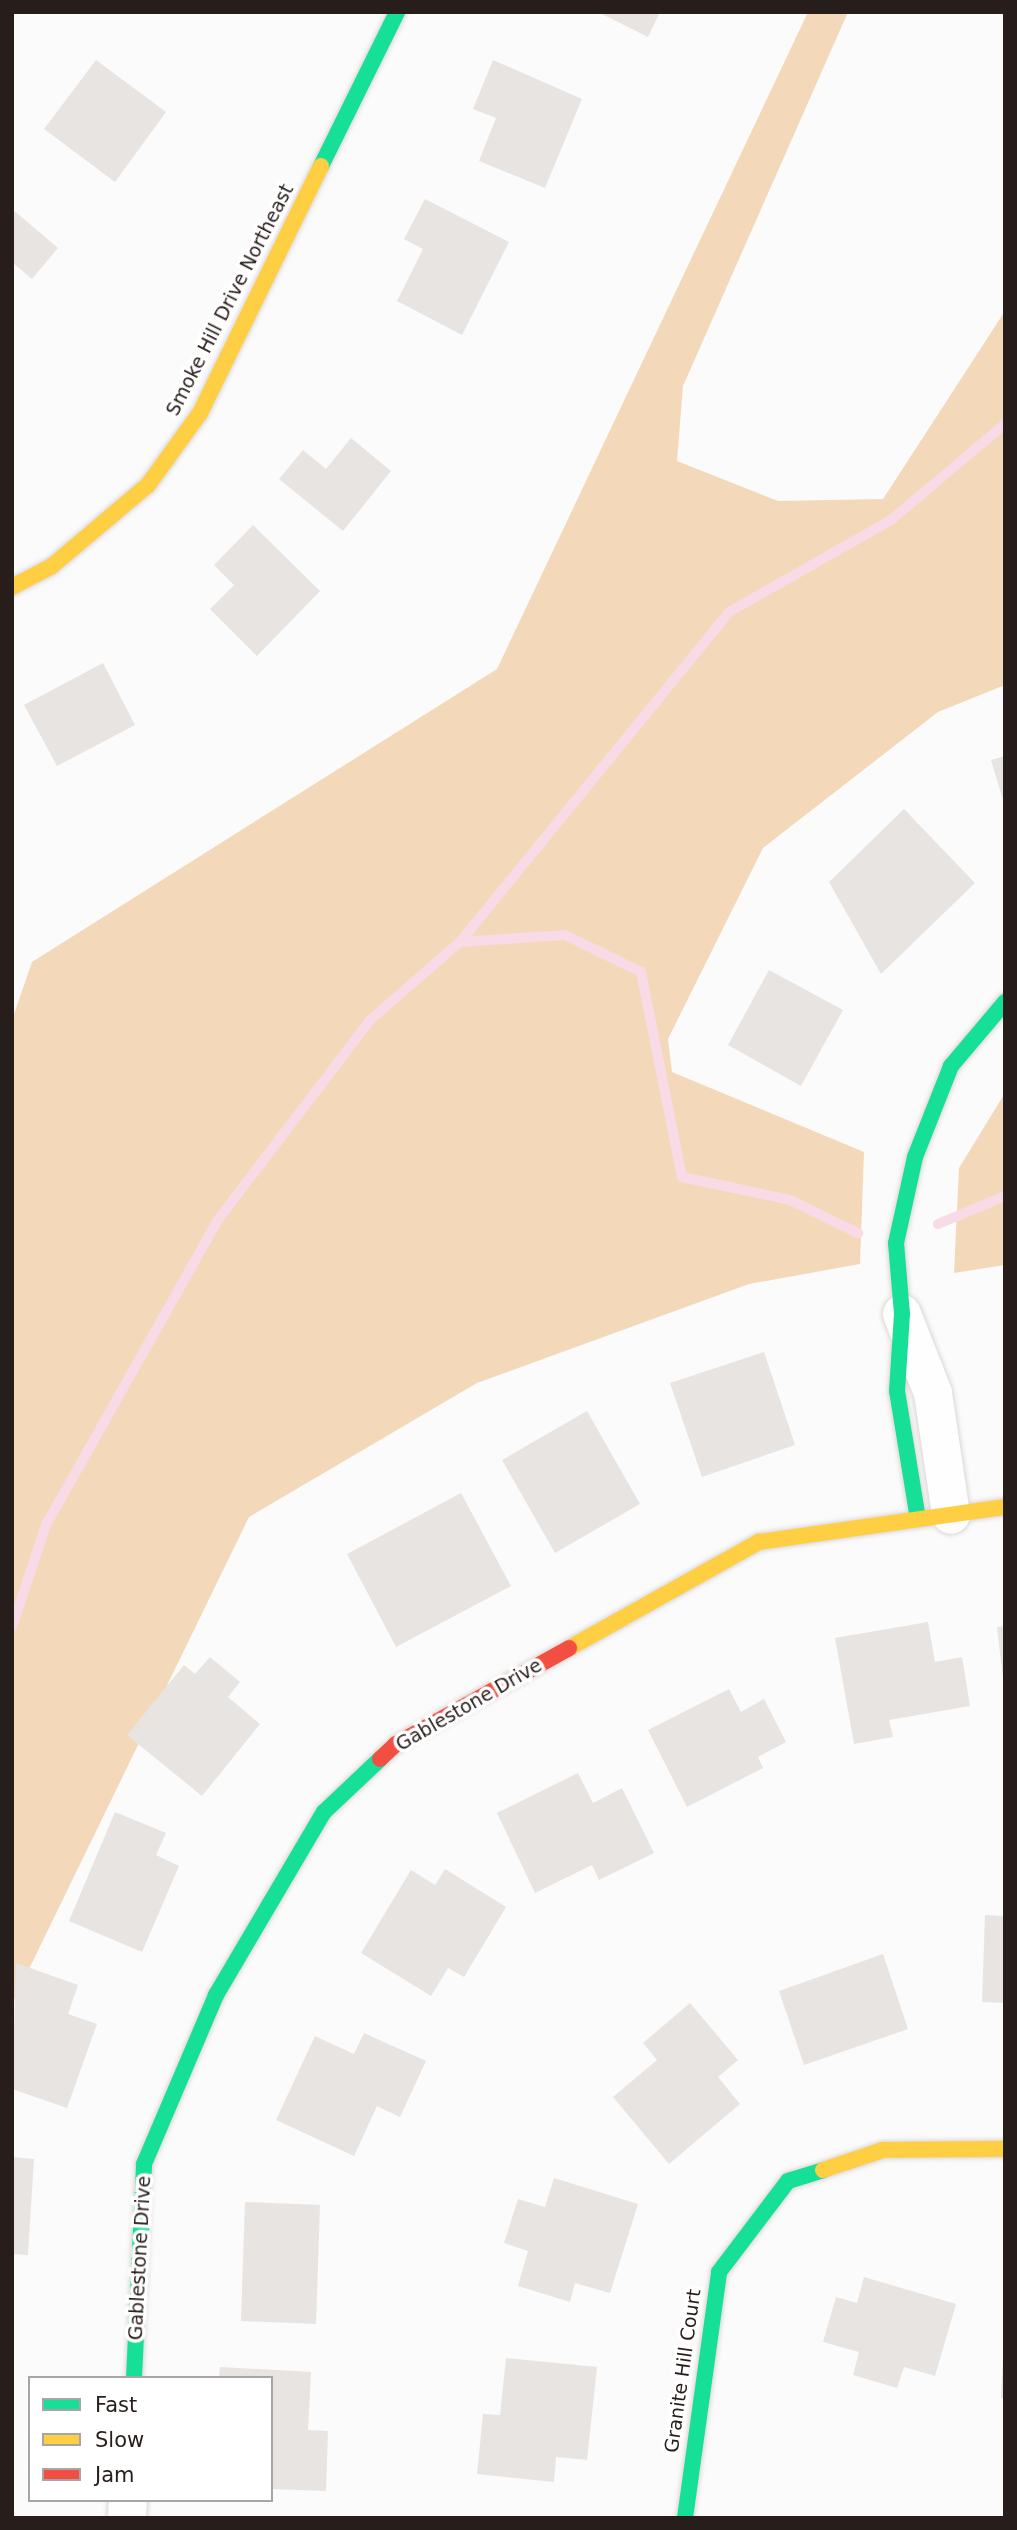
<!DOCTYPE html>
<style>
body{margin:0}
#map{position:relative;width:1017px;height:2530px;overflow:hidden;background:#fbfbfb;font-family:"DejaVu Sans",sans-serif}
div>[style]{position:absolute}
.forest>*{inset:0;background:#f3d9b9}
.stream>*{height:10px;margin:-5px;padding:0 5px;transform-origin:5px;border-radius:5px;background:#f9dae7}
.building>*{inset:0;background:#e8e4e1}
.roads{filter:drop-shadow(0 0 2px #dcd7d5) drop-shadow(0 0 2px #dcd7d5)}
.street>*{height:38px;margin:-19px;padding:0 19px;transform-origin:19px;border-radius:19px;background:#fefefe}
.fast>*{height:16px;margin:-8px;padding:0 8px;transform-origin:8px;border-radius:8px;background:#16e098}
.slow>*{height:16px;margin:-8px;padding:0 8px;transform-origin:8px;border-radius:8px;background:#ffcf43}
.jam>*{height:16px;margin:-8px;padding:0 8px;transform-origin:8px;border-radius:8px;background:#f24e42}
span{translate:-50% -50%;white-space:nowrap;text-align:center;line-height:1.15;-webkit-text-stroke:7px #fff;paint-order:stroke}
.street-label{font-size:19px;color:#271d1b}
.frame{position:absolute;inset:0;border:14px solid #271d1b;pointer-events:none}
.legend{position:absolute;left:28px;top:2376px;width:245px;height:126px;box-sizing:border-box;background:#fff;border:2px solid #a9a5a4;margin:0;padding:9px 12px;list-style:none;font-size:21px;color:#271d1b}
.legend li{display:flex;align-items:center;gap:14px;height:35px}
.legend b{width:35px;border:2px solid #a9a5a4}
</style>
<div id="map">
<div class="forest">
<i style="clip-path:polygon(808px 12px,848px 12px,683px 386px,677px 461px,778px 501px,883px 499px,1005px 311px,1005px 685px,938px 712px,763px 848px,668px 1039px,672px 1072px,864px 1152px,860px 1264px,749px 1284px,477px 1383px,249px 1517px,12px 2004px,12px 1020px,32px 962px,497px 669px)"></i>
<i style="clip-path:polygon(1005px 1093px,1005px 1265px,954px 1273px,959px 1168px)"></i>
</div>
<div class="stream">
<i style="left:460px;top:942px;width:105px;rotate:-3.8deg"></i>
<i style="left:565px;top:935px;width:85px;rotate:26deg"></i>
<i style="left:641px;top:972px;width:209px;rotate:78.7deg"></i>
<i style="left:682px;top:1177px;width:110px;rotate:12deg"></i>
<i style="left:790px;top:1200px;width:76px;rotate:25.9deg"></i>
<i style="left:938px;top:1224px;width:73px;rotate:-22.7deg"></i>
<i style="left:12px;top:1627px;width:108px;rotate:-71.6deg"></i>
<i style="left:46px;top:1525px;width:349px;rotate:-60.6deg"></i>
<i style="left:217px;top:1221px;width:253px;rotate:-52.7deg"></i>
<i style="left:370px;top:1020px;width:119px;rotate:-40.9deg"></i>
<i style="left:460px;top:942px;width:426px;rotate:-50.8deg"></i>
<i style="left:729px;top:612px;width:186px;rotate:-29.6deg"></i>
<i style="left:891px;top:520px;width:149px;rotate:-40.1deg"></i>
</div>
<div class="building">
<i style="clip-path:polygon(598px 12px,660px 12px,648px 37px)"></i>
<i style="clip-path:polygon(96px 60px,166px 112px,115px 182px,44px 129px)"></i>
<i style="clip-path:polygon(493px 60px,582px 99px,545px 188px,479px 161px,496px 118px,473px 109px)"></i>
<i style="clip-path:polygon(425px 199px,509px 242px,462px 335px,397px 301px,423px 249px,404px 239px)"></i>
<i style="clip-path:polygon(12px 209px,58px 248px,32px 279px,12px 262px)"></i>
<i style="clip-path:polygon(351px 438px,391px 471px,343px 531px,279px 479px,303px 450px,326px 469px)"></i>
<i style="clip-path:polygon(253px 525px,320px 591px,257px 656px,210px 609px,234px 585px,214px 565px)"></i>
<i style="clip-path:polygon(103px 663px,135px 725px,57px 766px,24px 705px)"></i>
<i style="clip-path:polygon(1005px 756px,1005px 803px,1004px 803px,991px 760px)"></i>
<i style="clip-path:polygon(904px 809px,975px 883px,881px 974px,829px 882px)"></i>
<i style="clip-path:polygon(769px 970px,843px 1010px,801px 1086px,728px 1045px)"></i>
<i style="clip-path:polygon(764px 1352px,795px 1445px,702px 1477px,670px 1383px)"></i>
<i style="clip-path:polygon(587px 1411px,640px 1504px,555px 1553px,502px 1460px)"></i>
<i style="clip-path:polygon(461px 1493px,511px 1586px,396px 1647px,347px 1554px)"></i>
<i style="clip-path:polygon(928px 1622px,935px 1662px,962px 1657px,970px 1706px,889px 1720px,893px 1737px,854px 1744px,835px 1638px)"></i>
<i style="clip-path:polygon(1005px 1626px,1005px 1679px,1003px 1679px,997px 1627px)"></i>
<i style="clip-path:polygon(210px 1657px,240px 1682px,228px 1697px,260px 1724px,202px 1796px,127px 1735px,184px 1665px,195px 1674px)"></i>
<i style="clip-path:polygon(729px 1689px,741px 1712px,764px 1699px,786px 1742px,758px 1757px,763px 1768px,687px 1807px,648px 1730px)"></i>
<i style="clip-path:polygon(578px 1773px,593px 1803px,622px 1788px,654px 1853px,599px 1880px,592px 1865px,535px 1893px,497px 1813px)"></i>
<i style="clip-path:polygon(115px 1812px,166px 1833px,156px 1855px,179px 1866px,142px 1952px,69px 1921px)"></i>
<i style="clip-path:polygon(445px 1869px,506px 1907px,464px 1977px,448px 1968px,431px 1996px,361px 1953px,411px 1870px,435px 1885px)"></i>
<i style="clip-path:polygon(985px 1915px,1005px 1916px,1005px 2003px,982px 2002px)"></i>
<i style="clip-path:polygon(883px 1954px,908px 2029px,804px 2065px,779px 1991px)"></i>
<i style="clip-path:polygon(16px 1963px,78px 1985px,68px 2014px,97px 2024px,67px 2108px,12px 2089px)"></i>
<i style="clip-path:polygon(690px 2003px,738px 2060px,718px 2077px,740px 2104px,669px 2164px,613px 2097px,657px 2060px,643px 2043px)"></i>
<i style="clip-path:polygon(364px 2033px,426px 2061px,400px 2117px,377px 2106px,354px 2156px,276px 2120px,315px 2036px,354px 2054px)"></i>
<i style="clip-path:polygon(12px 2157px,34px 2159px,28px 2255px,12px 2254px)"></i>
<i style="clip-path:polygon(554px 2178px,638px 2204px,610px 2293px,575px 2283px,570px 2302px,518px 2286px,528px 2251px,504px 2243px,518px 2199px,545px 2207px)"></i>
<i style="clip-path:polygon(245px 2202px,320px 2205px,316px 2324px,241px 2321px)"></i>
<i style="clip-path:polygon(864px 2277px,956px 2304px,935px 2376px,904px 2367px,897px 2388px,853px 2375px,859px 2352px,823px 2342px,836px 2297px,857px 2303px)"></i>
<i style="clip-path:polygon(1003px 2356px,1005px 2356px,1005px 2398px,1001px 2398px)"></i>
<i style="clip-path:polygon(506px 2358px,597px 2367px,587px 2460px,556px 2457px,554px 2482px,477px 2474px,483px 2414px,500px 2415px)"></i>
<i style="clip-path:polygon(220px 2367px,311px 2372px,308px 2430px,328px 2431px,326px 2491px,271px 2489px,271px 2378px,219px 2378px)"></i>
</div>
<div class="roads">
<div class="street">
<i style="left:902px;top:1314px;width:85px;rotate:68.6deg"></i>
<i style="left:933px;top:1393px;width:123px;rotate:81.6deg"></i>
<i style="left:127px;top:2518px;width:18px;rotate:-87deg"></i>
</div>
<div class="fast">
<i style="left:321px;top:166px;width:172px;rotate:-63.7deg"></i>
<i style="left:918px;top:1519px;width:130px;rotate:-99.3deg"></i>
<i style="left:897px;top:1391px;width:77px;rotate:-86.3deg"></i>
<i style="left:902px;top:1314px;width:71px;rotate:-94.8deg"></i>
<i style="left:896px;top:1243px;width:88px;rotate:-77.5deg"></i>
<i style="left:915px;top:1157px;width:98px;rotate:-68.4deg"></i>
<i style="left:951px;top:1066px;width:84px;rotate:-49.8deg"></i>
<i style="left:134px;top:2378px;width:214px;rotate:-87.3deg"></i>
<i style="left:144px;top:2164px;width:184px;rotate:-66.9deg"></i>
<i style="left:216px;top:1995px;width:212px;rotate:-59.5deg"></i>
<i style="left:324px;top:1812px;width:77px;rotate:-43.4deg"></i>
<i style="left:685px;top:2518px;width:248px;rotate:-82.1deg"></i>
<i style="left:719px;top:2272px;width:114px;rotate:-52.8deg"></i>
<i style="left:788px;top:2181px;width:37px;rotate:-17deg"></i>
</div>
<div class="slow">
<i style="left:12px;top:587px;width:45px;rotate:-27.7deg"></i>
<i style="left:52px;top:566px;width:126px;rotate:-40.2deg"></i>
<i style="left:148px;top:485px;width:89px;rotate:-54.2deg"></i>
<i style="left:200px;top:413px;width:275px;rotate:-63.9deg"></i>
<i style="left:569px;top:1648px;width:218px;rotate:-29.2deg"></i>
<i style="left:759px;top:1542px;width:248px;rotate:-8.1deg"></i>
<i style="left:823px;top:2170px;width:63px;rotate:-18.4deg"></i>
<i style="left:883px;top:2150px;width:122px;rotate:-0.5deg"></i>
</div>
<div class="jam">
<i style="left:380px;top:1759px;width:22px;rotate:-43deg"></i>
<i style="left:396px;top:1744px;width:198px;rotate:-29deg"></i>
</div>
</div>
<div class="street-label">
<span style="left:230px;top:300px;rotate:-63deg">Smoke Hill Drive Northeast</span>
<span style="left:469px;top:1705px;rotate:-30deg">Gablestone Drive</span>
<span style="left:140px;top:2258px;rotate:-87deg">Gablestone Drive</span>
<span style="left:683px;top:2371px;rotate:-82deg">Granite Hill Court</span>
</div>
<div class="frame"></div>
<ul class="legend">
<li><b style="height:9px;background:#16e098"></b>Fast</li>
<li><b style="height:9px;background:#ffcf43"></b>Slow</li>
<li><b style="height:9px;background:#f24e42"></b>Jam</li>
</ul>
</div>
